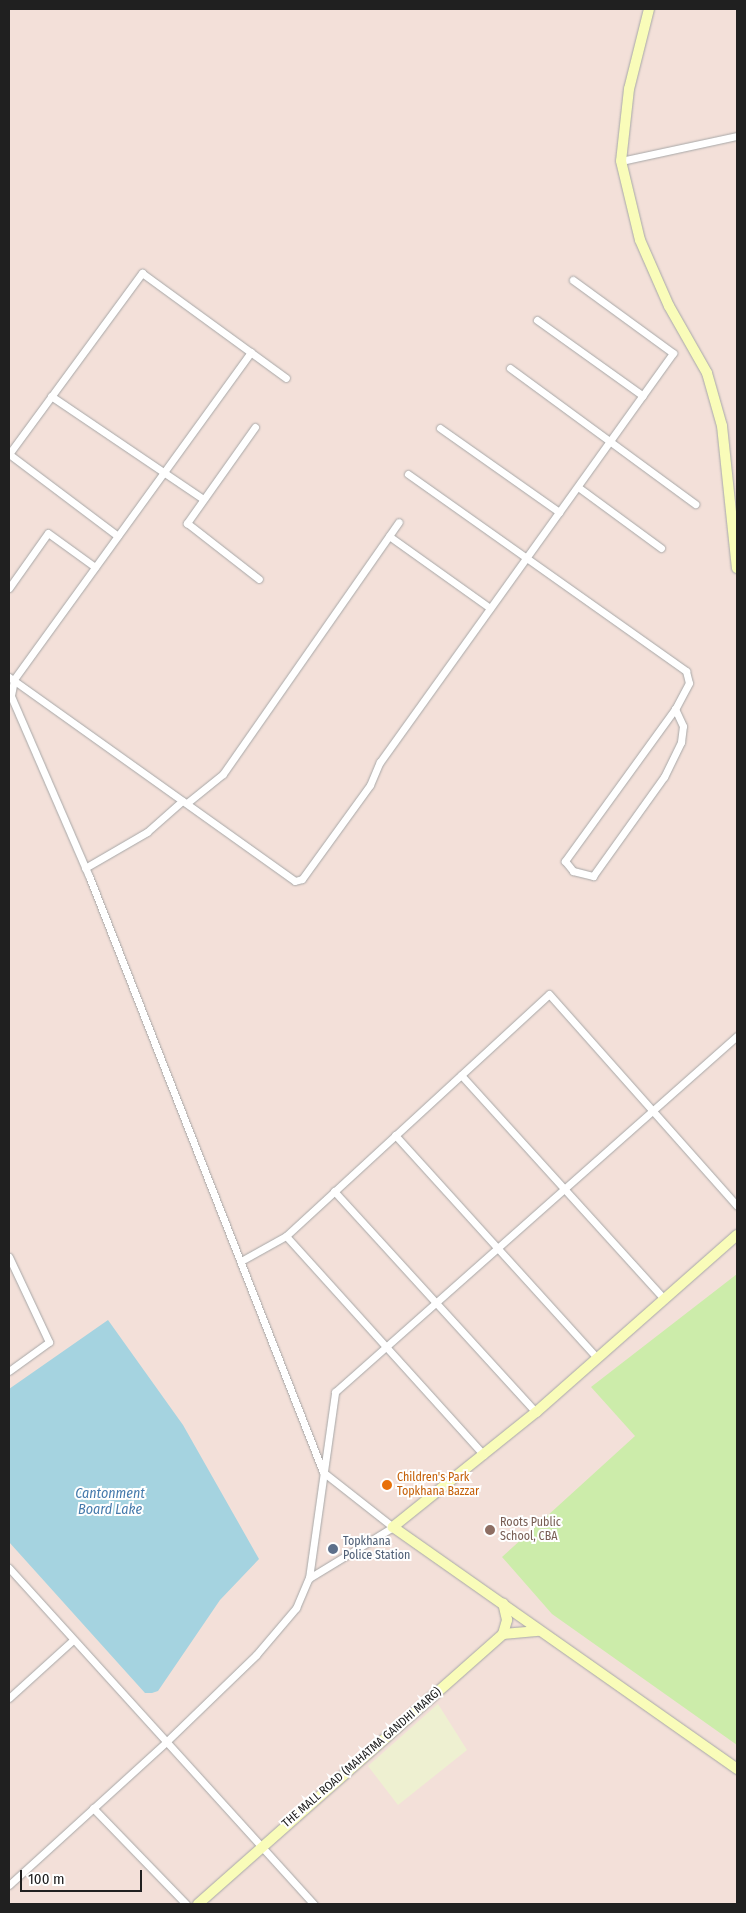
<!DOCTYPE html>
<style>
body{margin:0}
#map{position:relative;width:746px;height:1913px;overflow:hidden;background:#f1ede6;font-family:"Fira Sans Condensed",sans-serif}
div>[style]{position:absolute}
.military>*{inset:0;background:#f3e0d9}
.farmland>*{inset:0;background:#eef0d1}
.grass>*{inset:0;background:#ccecaa}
.water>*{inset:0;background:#a5d3e0}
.roads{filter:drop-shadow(0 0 1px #a7a7a7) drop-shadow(0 0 1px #a7a7a7)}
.street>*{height:7px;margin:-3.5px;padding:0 3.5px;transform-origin:3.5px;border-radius:3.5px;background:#fff}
.secondary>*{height:10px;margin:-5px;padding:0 5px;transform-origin:5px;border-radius:5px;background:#f9fcb9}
.dots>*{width:14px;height:14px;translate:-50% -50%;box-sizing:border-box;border:2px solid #fff;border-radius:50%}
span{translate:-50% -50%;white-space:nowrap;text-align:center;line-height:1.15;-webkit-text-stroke:4px #fff;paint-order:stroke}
.food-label{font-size:12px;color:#c56008}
.left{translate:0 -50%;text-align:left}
.education-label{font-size:12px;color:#785e54}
.service-label{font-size:12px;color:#4e5e75}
.street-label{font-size:12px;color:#202020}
.water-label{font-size:14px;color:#457aac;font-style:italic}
.frame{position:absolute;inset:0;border:10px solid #202020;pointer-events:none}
.scale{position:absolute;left:20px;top:1870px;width:122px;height:22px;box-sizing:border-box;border:2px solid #202020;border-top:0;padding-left:6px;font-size:15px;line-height:18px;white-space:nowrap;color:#202020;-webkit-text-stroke:4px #fff;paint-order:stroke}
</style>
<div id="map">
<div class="military">
<i style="clip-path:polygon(9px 9px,737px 9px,737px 1904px,9px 1904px)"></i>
</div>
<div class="farmland">
<i style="clip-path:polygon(438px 1704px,467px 1750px,398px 1805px,368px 1766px)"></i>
</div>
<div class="grass">
<i style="clip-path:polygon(737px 1274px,737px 1745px,552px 1614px,502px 1557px,635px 1436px,591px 1387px)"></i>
</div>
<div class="water">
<i style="clip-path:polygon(108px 1320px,183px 1425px,259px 1559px,220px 1600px,158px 1691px,152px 1693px,145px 1693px,9px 1542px,9px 1389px)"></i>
</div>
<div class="roads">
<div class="street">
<i style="left:621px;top:161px;width:119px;rotate:-12.2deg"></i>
<i style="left:537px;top:320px;width:130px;rotate:35.6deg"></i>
<i style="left:251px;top:352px;width:405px;rotate:125.9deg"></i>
<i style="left:14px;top:680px;width:16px;rotate:101deg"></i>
<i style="left:11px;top:696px;width:196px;rotate:66.6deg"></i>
<i style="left:89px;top:876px;width:640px;rotate:68.56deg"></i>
<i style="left:323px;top:1472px;width:89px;rotate:38.2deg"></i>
<i style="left:393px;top:1527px;width:98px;rotate:148.7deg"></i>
<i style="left:510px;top:368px;width:230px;rotate:36.3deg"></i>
<i style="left:51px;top:396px;width:184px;rotate:34.1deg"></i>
<i style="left:255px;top:427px;width:118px;rotate:125.3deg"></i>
<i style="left:187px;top:523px;width:91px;rotate:37.9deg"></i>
<i style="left:440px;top:428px;width:146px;rotate:35.2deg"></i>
<i style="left:9px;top:454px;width:225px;rotate:-53.7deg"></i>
<i style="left:142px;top:273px;width:178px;rotate:36.1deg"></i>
<i style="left:9px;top:454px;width:136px;rotate:37deg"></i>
<i style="left:408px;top:474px;width:341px;rotate:35.3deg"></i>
<i style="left:686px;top:671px;width:12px;rotate:76deg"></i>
<i style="left:689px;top:683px;width:30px;rotate:118deg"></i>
<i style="left:675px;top:709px;width:188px;rotate:125.9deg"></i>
<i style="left:565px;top:861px;width:13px;rotate:51deg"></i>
<i style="left:573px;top:871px;width:21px;rotate:14deg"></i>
<i style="left:593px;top:876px;width:122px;rotate:-54.4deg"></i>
<i style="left:664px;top:777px;width:39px;rotate:-64deg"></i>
<i style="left:681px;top:742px;width:16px;rotate:-83deg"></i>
<i style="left:683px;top:726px;width:19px;rotate:-115deg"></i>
<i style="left:578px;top:487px;width:103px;rotate:36.3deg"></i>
<i style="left:389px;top:536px;width:124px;rotate:35.5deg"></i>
<i style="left:9px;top:588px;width:67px;rotate:-54.7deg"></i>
<i style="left:48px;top:533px;width:58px;rotate:35.9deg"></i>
<i style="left:9px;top:677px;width:351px;rotate:35.5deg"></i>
<i style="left:295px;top:881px;width:7px;rotate:-16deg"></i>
<i style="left:302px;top:879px;width:116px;rotate:-54.1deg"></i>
<i style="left:370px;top:785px;width:25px;rotate:-67deg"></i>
<i style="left:380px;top:762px;width:503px;rotate:-54.38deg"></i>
<i style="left:673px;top:353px;width:124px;rotate:-143.9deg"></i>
<i style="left:187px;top:803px;width:46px;rotate:-38.9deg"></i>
<i style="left:223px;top:774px;width:307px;rotate:-55.1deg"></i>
<i style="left:85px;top:868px;width:72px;rotate:-30.1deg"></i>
<i style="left:147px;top:832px;width:47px;rotate:-41.5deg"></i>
<i style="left:461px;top:1075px;width:302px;rotate:47.8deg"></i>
<i style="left:395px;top:1135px;width:301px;rotate:47.8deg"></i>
<i style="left:334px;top:1191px;width:299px;rotate:47.6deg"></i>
<i style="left:286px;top:1236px;width:295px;rotate:47.9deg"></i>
<i style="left:9px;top:1257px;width:94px;rotate:64.8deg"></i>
<i style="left:49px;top:1342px;width:49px;rotate:144.1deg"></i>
<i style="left:241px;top:1261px;width:51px;rotate:-29.1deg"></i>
<i style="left:286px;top:1236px;width:357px;rotate:-42.6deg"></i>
<i style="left:549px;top:994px;width:283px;rotate:48.4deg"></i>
<i style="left:9px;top:1568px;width:454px;rotate:47.8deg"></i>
<i style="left:9px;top:1698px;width:86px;rotate:-42.2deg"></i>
<i style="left:93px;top:1808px;width:134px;rotate:45.9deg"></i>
<i style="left:9px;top:1885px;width:214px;rotate:-42.3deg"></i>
<i style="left:167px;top:1741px;width:124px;rotate:-44deg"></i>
<i style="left:256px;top:1655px;width:62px;rotate:-49.6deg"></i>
<i style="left:296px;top:1608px;width:33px;rotate:-67deg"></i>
<i style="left:309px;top:1578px;width:188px;rotate:-82deg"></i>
<i style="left:335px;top:1392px;width:537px;rotate:-41.53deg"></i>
</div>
<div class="secondary">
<i style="left:649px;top:9px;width:82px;rotate:104deg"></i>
<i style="left:629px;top:89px;width:72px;rotate:96.3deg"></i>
<i style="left:621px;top:161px;width:81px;rotate:76.5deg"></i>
<i style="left:640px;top:240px;width:72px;rotate:66.3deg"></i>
<i style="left:669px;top:306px;width:77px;rotate:60.4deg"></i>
<i style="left:707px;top:373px;width:55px;rotate:74.2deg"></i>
<i style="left:722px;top:426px;width:143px;rotate:84deg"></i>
<i style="left:737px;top:1235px;width:268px;rotate:138.6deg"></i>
<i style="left:536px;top:1412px;width:184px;rotate:141.2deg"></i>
<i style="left:393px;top:1527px;width:421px;rotate:35.1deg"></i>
<i style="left:503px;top:1634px;width:36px;rotate:-5deg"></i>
<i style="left:198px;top:1904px;width:407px;rotate:-41.5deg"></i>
<i style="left:503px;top:1634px;width:15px;rotate:-74deg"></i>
<i style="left:507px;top:1620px;width:17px;rotate:-103deg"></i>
</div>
</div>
<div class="dots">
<i style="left:387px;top:1485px;background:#e8710a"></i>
<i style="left:490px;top:1530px;background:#8d6e63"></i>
<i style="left:333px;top:1549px;background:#5c6f8a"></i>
</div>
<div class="food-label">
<span class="left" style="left:397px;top:1485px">Children's Park<br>Topkhana Bazzar</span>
</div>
<div class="education-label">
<span class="left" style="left:500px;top:1530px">Roots Public<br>School, CBA</span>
</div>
<div class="service-label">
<span class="left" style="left:343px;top:1549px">Topkhana<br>Police Station</span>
</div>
<div class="street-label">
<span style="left:362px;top:1758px;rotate:-41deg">THE MALL ROAD (MAHATMA GANDHI MARG)</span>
</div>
<div class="water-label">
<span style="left:110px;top:1502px">Cantonment<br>Board Lake</span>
</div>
<div class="frame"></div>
<div class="scale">100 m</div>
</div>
